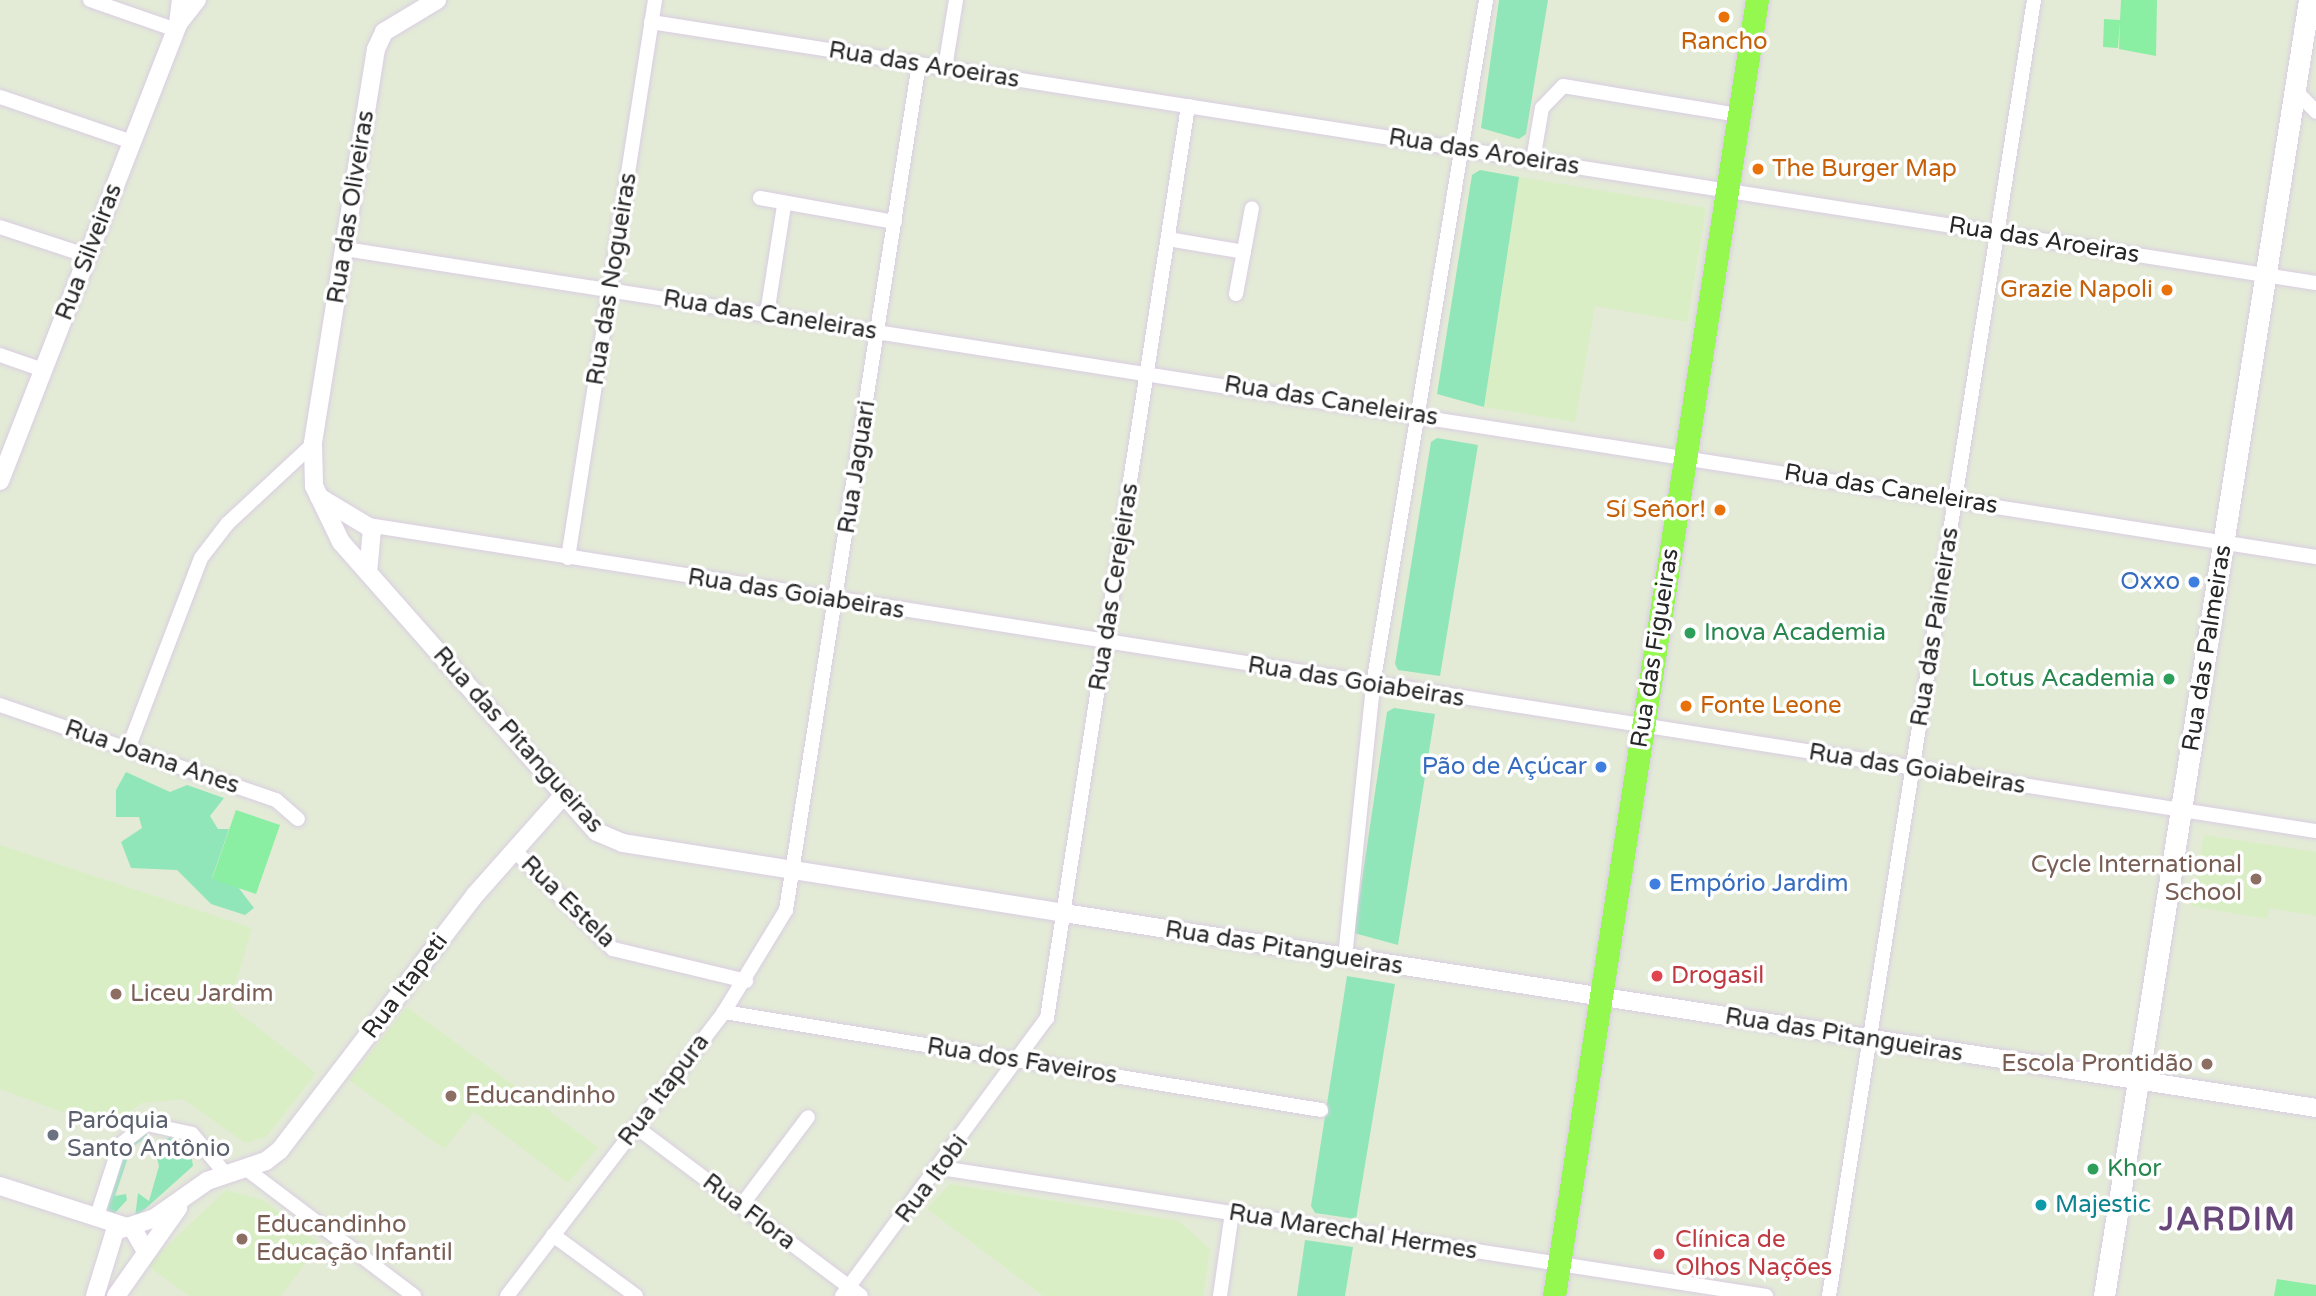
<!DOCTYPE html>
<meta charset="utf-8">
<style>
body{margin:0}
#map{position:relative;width:2316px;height:1296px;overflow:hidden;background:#e3ebd7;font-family:"Varela Round",sans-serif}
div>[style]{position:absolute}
.education>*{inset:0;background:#daeec5}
.green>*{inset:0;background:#90e6b9}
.pitch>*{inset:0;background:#8aeea3}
.roads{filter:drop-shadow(0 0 2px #dacde2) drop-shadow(0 0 2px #dacde2)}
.minor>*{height:14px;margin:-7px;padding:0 7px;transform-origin:7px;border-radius:7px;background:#fff}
.tertiary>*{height:18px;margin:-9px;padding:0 9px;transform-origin:9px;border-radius:9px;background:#fff}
.secondary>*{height:21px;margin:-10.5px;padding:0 10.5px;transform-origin:10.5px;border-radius:10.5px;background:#fff}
.primary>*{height:23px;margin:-11.5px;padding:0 11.5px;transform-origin:11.5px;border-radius:11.5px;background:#95f84f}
.dots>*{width:19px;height:19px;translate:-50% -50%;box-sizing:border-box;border:4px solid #fff;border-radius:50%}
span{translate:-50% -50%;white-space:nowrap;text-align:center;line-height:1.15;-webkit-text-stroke:7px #fff;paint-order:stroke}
.food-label{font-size:24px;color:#c56008}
.left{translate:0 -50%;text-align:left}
.right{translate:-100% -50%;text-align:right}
.street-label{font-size:24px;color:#272727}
.shop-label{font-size:24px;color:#366cbe}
.leisure-label{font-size:24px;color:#27864d}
.education-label{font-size:24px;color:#785e54}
.health-label{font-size:24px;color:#be3a42}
.worship-label{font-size:24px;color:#5b616d}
.culture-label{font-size:24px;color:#0d838f}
.district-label{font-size:32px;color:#67467a;font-weight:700;letter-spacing:2px}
</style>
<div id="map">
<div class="education">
<i style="clip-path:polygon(1519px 177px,1706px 208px,1687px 322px,1595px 306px,1575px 422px,1484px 407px)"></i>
<i style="clip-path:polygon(2204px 835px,2316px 852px,2316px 916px,2270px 908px,2267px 919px,2191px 906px)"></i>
<i style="clip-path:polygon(0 845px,252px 928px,229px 1005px,316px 1073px,266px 1137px,245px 1143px,183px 1099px,141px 1103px,108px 1129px,0 1089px)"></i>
<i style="clip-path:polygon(407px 1007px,598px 1147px,568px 1183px,474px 1112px,444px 1149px,349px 1080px)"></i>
<i style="clip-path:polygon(950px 1184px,1179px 1221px,1210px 1249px,1203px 1296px,1043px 1296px,927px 1209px)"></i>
<i style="clip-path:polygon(226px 1190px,263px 1200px,320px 1244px,281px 1296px,189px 1296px,147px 1265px)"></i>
</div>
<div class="green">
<i style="clip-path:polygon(1499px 0,1548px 0,1526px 134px,1519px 139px,1481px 128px)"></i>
<i style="clip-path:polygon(1480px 170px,1519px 177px,1484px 407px,1437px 394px,1472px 175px)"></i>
<i style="clip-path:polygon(1437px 438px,1478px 445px,1440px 676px,1398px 670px,1395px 664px,1431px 442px)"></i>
<i style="clip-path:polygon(1394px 708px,1435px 714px,1398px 945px,1354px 933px,1387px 712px)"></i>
<i style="clip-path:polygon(126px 772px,170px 792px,187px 785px,224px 798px,210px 816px,218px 829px,229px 829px,212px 878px,238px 887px,254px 908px,245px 915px,211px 904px,177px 870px,131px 868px,121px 842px,142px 828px,139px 817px,116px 817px,116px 790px)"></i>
<i style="clip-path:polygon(1347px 976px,1395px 984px,1356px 1219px,1315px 1213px,1311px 1206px)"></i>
<i style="clip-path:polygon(144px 1132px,148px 1136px,131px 1148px,115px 1196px,126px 1194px,127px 1200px,115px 1213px,104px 1211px,124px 1147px)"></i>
<i style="clip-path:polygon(170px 1137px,190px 1147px,193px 1166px,135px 1218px,138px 1193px,149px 1201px,159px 1166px,154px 1146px)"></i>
<i style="clip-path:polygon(1305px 1240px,1353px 1247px,1345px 1296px,1297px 1296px)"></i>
</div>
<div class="pitch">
<i style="clip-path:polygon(2121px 0,2157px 0,2156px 56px,2119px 49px,2120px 20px,2118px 48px,2103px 47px,2104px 19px,2120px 20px)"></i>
<i style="clip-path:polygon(236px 810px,280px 825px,256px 894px,212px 879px)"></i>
<i style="clip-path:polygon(2277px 1279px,2316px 1285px,2316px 1296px,2274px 1296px)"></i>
</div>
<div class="roads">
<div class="minor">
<i style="left:90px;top:0;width:91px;rotate:19.2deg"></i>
<i style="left:651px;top:22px;width:1685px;rotate:8.91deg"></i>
<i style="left:945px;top:68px;width:69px;rotate:-80.8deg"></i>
<i style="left:2296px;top:91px;width:29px;rotate:46deg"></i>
<i style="left:0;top:97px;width:139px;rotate:18.8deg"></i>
<i style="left:1533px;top:160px;width:53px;rotate:-80.2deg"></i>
<i style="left:1542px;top:108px;width:30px;rotate:-46deg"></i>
<i style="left:1563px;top:86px;width:177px;rotate:9.4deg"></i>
<i style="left:760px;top:198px;width:137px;rotate:10.1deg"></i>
<i style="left:0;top:227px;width:93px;rotate:18.2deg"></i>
<i style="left:1168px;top:239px;width:77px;rotate:9.7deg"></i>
<i style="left:345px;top:249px;width:1995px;rotate:8.88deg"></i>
<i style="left:1236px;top:294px;width:87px;rotate:-79.5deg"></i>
<i style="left:767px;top:314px;width:110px;rotate:-81.1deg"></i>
<i style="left:0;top:355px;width:46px;rotate:19.2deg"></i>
<i style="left:368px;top:525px;width:1972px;rotate:8.93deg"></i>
<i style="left:568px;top:558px;width:565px;rotate:-81.14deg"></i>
<i style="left:0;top:705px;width:292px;rotate:19deg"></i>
<i style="left:276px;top:800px;width:29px;rotate:41deg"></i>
<i style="left:128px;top:749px;width:204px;rotate:-69.1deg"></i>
<i style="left:201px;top:558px;width:44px;rotate:-52.4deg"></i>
<i style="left:228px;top:523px;width:116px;rotate:-42.9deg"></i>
<i style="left:514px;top:850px;width:140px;rotate:45deg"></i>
<i style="left:613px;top:949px;width:137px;rotate:13.5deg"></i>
<i style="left:1345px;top:957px;width:273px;rotate:-84.1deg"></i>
<i style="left:1373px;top:685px;width:694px;rotate:-80.63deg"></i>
<i style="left:724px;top:1012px;width:605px;rotate:9.32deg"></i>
<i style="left:636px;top:1127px;width:281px;rotate:36.9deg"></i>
<i style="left:245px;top:1168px;width:212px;rotate:37.1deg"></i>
<i style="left:941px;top:1168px;width:835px;rotate:8.82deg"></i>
<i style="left:741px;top:1206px;width:111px;rotate:-53deg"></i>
<i style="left:97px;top:1216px;width:75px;rotate:-72.1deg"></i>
<i style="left:120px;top:1145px;width:34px;rotate:-38deg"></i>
<i style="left:147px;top:1124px;width:46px;rotate:12.5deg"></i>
<i style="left:192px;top:1134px;width:51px;rotate:49.8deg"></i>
<i style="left:553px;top:1235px;width:103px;rotate:36.3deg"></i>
<i style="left:507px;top:1296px;width:357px;rotate:-52.6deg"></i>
<i style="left:724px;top:1012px;width:119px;rotate:-58.7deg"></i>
<i style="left:786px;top:910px;width:856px;rotate:-81.07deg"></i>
<i style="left:842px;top:1296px;width:345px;rotate:-53.6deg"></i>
<i style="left:1047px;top:1018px;width:923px;rotate:-81.21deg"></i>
<i style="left:1220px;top:1296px;width:84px;rotate:-81.8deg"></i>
<i style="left:1829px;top:1296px;width:1312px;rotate:-81.01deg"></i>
</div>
<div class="tertiary">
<i style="left:437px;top:0;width:62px;rotate:148.9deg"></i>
<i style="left:384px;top:32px;width:19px;rotate:115deg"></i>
<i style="left:376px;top:49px;width:400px;rotate:99.1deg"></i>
<i style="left:313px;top:444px;width:42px;rotate:88.6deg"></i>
<i style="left:314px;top:486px;width:62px;rotate:64.3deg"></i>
<i style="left:341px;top:542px;width:387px;rotate:48.6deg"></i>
<i style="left:597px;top:832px;width:28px;rotate:23deg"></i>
<i style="left:623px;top:843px;width:447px;rotate:9deg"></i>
<i style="left:1064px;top:913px;width:1267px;rotate:8.85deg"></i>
<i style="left:178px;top:24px;width:31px;rotate:-52deg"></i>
<i style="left:0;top:481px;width:490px;rotate:-68.7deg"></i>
<i style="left:178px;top:24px;width:24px;rotate:-83deg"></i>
<i style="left:319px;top:497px;width:62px;rotate:31.1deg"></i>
<i style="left:372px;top:529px;width:44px;rotate:95.2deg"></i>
<i style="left:0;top:1186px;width:140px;rotate:17.9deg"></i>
<i style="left:133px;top:1229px;width:24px;rotate:60deg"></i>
<i style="left:95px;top:1296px;width:68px;rotate:-72.9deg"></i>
<i style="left:115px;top:1231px;width:40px;rotate:-18deg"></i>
<i style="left:153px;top:1219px;width:66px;rotate:-35.1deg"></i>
<i style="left:207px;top:1181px;width:62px;rotate:-18.7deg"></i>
<i style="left:266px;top:1161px;width:18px;rotate:-38deg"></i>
<i style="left:280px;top:1150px;width:321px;rotate:-52.6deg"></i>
<i style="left:475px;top:895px;width:132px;rotate:-48.4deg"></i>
<i style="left:116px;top:1296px;width:108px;rotate:-54.8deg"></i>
</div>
<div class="secondary">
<i style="left:2104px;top:1296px;width:1312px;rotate:-81.01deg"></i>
</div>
<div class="primary">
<i style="left:1554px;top:1296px;width:1312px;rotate:-81.1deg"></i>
</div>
</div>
<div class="dots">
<i style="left:1724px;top:17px;background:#e8710a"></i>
<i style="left:1758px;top:169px;background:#e8710a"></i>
<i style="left:2167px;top:290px;background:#e8710a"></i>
<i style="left:1720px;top:510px;background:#e8710a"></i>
<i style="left:2194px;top:582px;background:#3f7fe0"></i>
<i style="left:1690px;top:633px;background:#2e9e5b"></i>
<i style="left:2169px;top:679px;background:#2e9e5b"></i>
<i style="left:1686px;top:706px;background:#e8710a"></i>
<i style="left:1601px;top:767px;background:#3f7fe0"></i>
<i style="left:2256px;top:879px;background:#8d6e63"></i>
<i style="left:1655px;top:884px;background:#3f7fe0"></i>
<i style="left:1657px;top:976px;background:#e0444e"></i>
<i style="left:116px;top:994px;background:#8d6e63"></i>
<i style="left:2207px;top:1064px;background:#8d6e63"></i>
<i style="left:451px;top:1096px;background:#8d6e63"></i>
<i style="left:53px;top:1135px;background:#6b7280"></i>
<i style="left:2093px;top:1169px;background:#2e9e5b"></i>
<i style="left:2041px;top:1205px;background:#0f9aa8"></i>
<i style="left:242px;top:1239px;background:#8d6e63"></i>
<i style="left:1659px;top:1254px;background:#e0444e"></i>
</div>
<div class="food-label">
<span style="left:1724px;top:42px">Rancho</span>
<span class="left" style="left:1772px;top:169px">The Burger Map</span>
<span class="right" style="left:2153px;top:290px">Grazie Napoli</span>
<span class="right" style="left:1706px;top:510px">Sí Señor!</span>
<span class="left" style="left:1700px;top:706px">Fonte Leone</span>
</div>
<div class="street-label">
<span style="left:924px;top:65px;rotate:9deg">Rua das Aroeiras</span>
<span style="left:1484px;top:152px;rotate:9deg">Rua das Aroeiras</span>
<span style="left:351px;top:207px;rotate:-81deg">Rua das Oliveiras</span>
<span style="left:2044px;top:240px;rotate:9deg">Rua das Aroeiras</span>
<span style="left:89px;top:252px;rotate:-69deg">Rua Silveiras</span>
<span style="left:612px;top:279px;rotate:-81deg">Rua das Nogueiras</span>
<span style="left:770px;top:315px;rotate:9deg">Rua das Caneleiras</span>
<span style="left:1331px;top:401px;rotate:9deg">Rua das Caneleiras</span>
<span style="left:857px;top:467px;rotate:-81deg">Rua Jaguari</span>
<span style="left:1891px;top:489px;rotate:9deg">Rua das Caneleiras</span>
<span style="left:1114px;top:587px;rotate:-81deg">Rua das Cerejeiras</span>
<span style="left:796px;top:594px;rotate:9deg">Rua das Goiabeiras</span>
<span style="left:1935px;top:627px;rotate:-81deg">Rua das Paineiras</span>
<span style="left:1655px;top:648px;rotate:-81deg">Rua das Figueiras</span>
<span style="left:2207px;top:648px;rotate:-81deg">Rua das Palmeiras</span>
<span style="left:1356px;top:682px;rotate:9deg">Rua das Goiabeiras</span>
<span style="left:518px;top:740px;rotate:48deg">Rua das Pitangueiras</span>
<span style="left:152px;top:757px;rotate:19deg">Rua Joana Anes</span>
<span style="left:1917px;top:769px;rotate:9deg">Rua das Goiabeiras</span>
<span style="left:568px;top:902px;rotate:44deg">Rua Estela</span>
<span style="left:1284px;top:948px;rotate:9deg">Rua das Pitangueiras</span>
<span style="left:405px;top:986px;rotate:-53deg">Rua Itapeti</span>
<span style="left:1844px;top:1035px;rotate:9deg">Rua das Pitangueiras</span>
<span style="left:1022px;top:1061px;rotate:9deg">Rua dos Faveiros</span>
<span style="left:664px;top:1090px;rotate:-53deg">Rua Itapura</span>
<span style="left:932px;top:1179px;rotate:-53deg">Rua Itobi</span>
<span style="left:749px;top:1212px;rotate:37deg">Rua Flora</span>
<span style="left:1353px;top:1232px;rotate:9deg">Rua Marechal Hermes</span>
</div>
<div class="shop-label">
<span class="right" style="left:2180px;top:582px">Oxxo</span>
<span class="right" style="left:1587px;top:767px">Pão de Açúcar</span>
<span class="left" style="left:1669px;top:884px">Empório Jardim</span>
</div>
<div class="leisure-label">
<span class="left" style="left:1704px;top:633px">Inova Academia</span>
<span class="right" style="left:2155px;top:679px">Lotus Academia</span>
<span class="left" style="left:2107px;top:1169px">Khor</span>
</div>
<div class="education-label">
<span class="right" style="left:2242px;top:879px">Cycle International<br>School</span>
<span class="left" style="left:130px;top:994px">Liceu Jardim</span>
<span class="right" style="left:2193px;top:1064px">Escola Prontidão</span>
<span class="left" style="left:465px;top:1096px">Educandinho</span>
<span class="left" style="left:256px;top:1239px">Educandinho<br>Educação Infantil</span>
</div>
<div class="health-label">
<span class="left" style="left:1671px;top:976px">Drogasil</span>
<span class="left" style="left:1675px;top:1254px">Clínica de<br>Olhos Nações</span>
</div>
<div class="worship-label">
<span class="left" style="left:67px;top:1135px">Paróquia<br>Santo Antônio</span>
</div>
<div class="culture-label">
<span class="left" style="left:2055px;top:1205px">Majestic</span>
</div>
<div class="district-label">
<span style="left:2228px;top:1220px">JARDIM</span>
</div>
</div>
